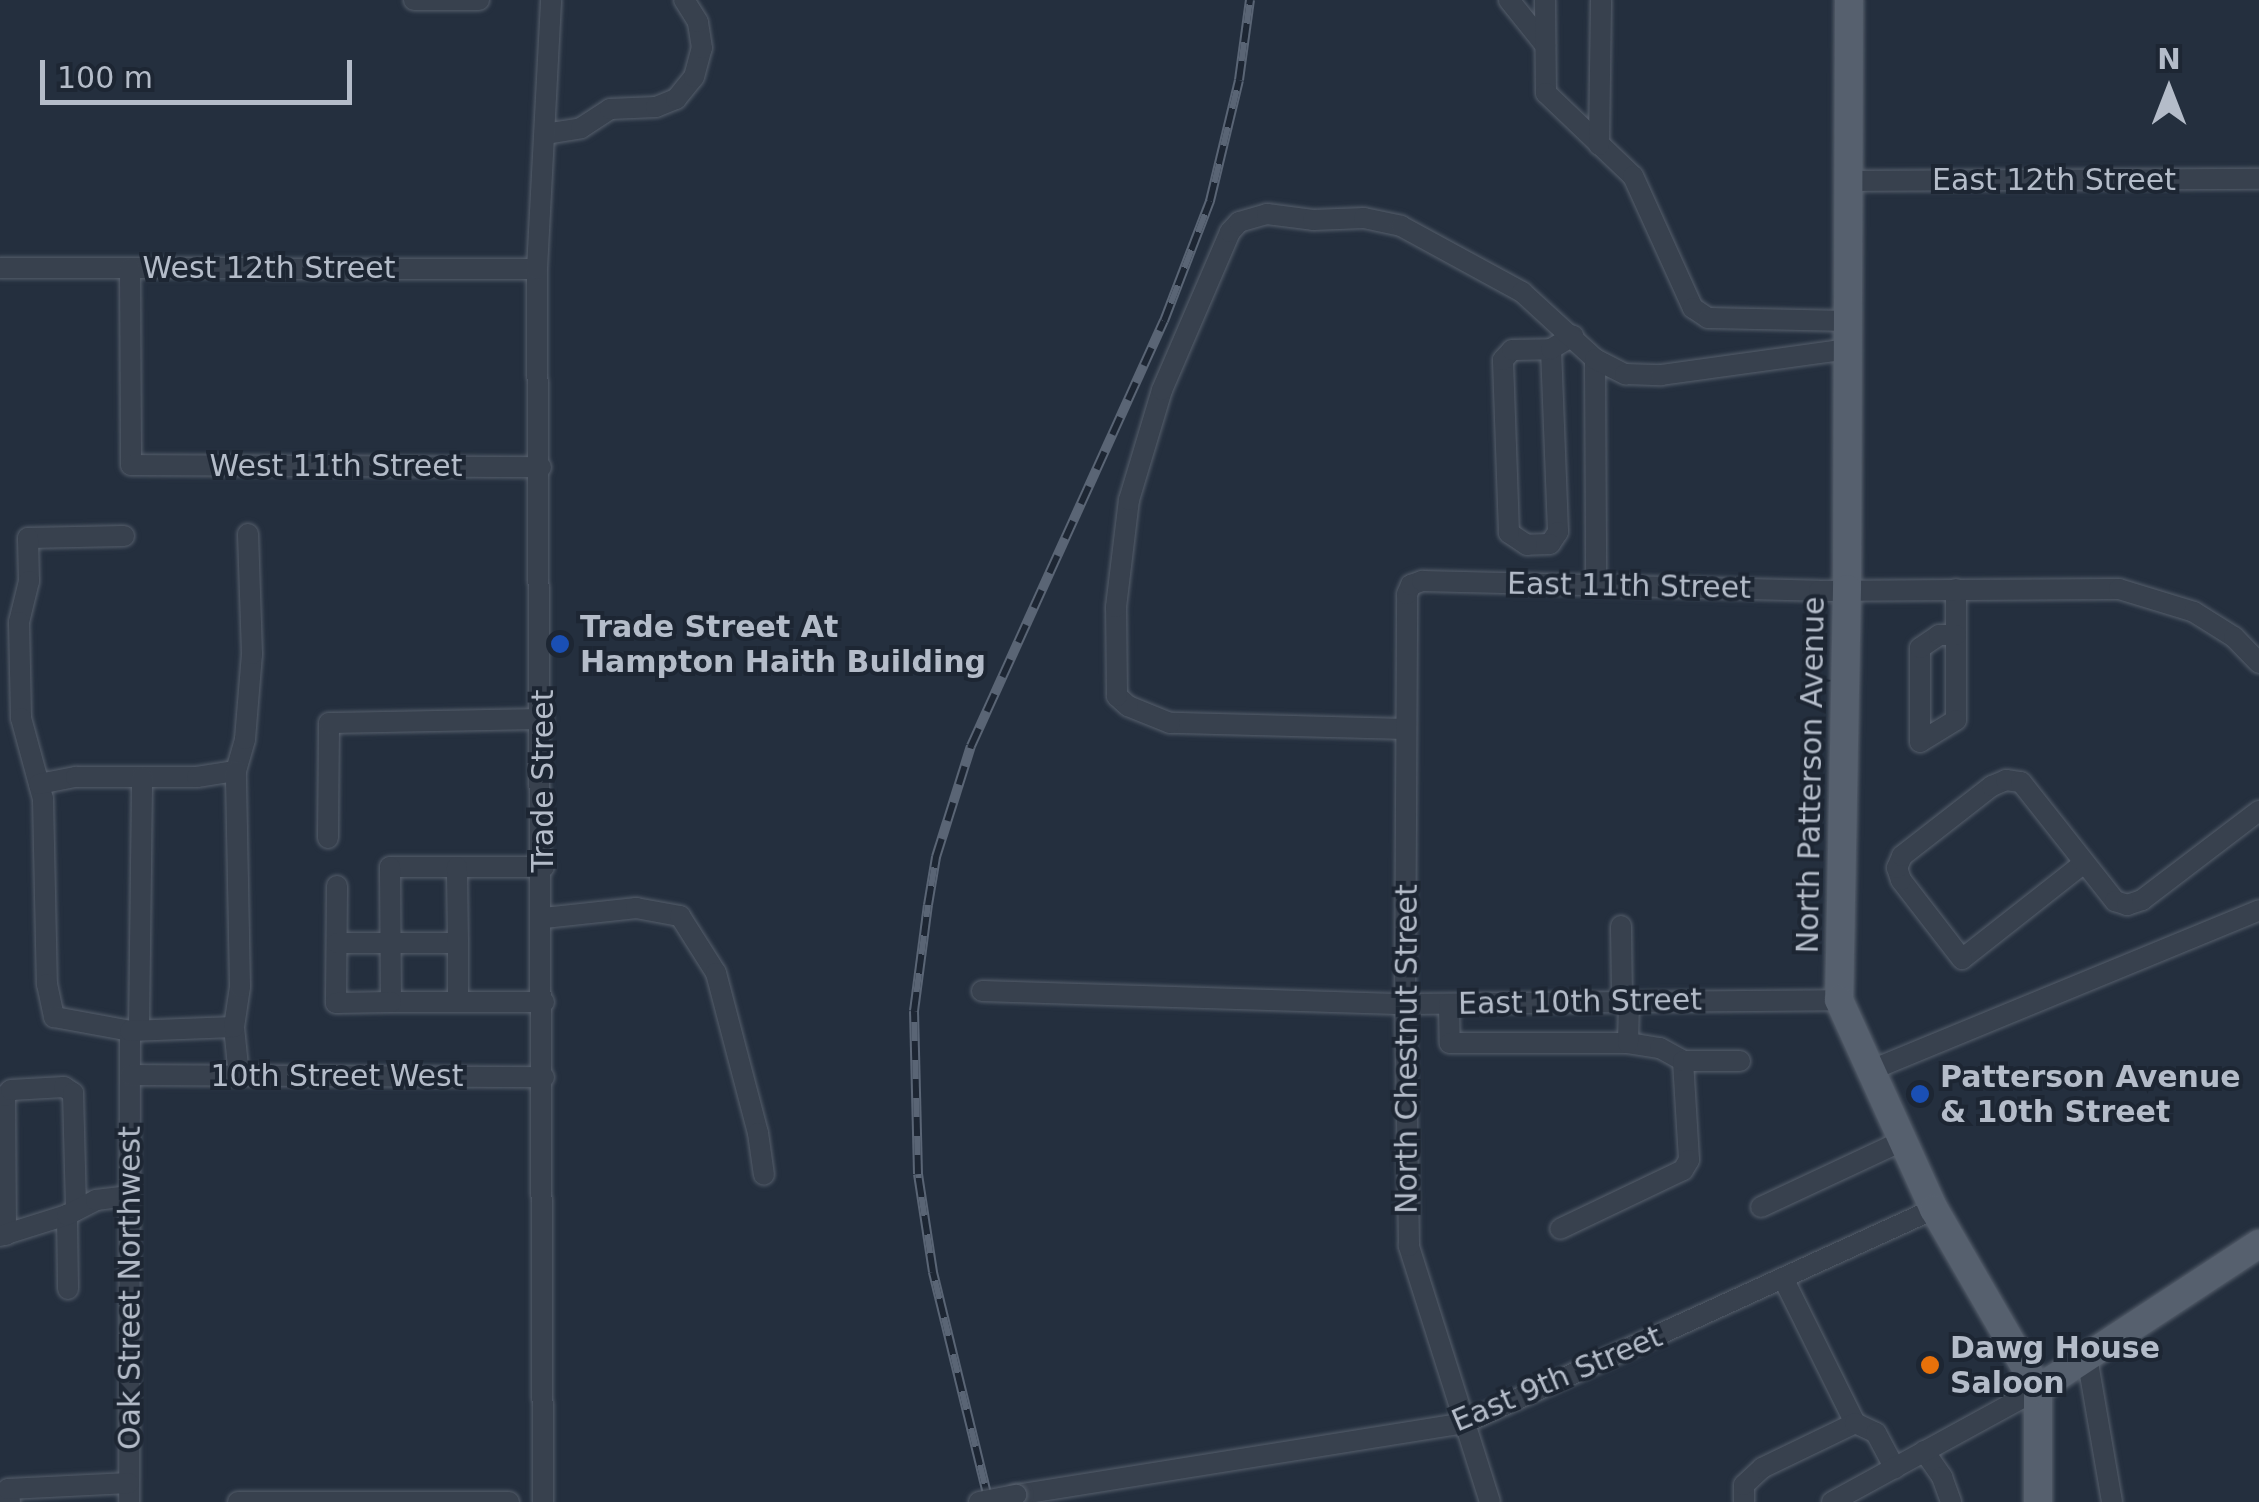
<!DOCTYPE html>
<style>
body{margin:0}
#map{position:relative;width:2259px;height:1502px;overflow:hidden;background:#242f3e;font-family:"DejaVu Sans",sans-serif}
div>[style]{position:absolute}
.roads{filter:drop-shadow(0 0 2px #565f6c) drop-shadow(0 0 2px #565f6c)}
.minor>*{height:20px;margin:-10px;padding:0 10px;transform-origin:10px;border-radius:10px;background:#38414e}
.major>*{height:28px;margin:-14px;padding:0 14px;transform-origin:14px;border-radius:14px;background:#56606e}
.rail>*{height:10px;margin-top:-5px;transform-origin:0;background:repeating-linear-gradient(90deg,#1d2633 0 19px,#5a6575 0 38px);box-sizing:border-box;border-block:2px solid #5a6575}
.bridges{filter:drop-shadow(0 0 2px #565f6c) drop-shadow(0 0 2px #565f6c)}
.minor-bridge>*{height:20px;margin:-10px;padding:0 10px;transform-origin:10px;border-radius:10px;background:#38414e}
.dots>*{width:28px;height:28px;translate:-50% -50%;box-sizing:border-box;border:5px solid #1d2633;border-radius:50%}
span{translate:-50% -50%;white-space:nowrap;text-align:center;line-height:1.15;-webkit-text-stroke:8px #1d2633;paint-order:stroke}
.street-label{font-size:30px;color:#b4bcc9}
.poi-label{font-size:30px;color:#b4bcc9;font-weight:700}
.left{translate:0 -50%;text-align:left}
.north{position:absolute;left:2119px;top:40px;width:100px;height:100px;-webkit-text-stroke:8px #1d2633;paint-order:stroke;rotate:0deg;font-size:28px;font-weight:700;line-height:40px;text-align:center;color:#b4bcc9}
.north::after{content:'';display:block;margin:auto;width:35px;height:45px;background:#b4bcc9;clip-path:polygon(50% 0,100% 100%,50% 72%,0 100%)}
.scale{position:absolute;left:40px;top:60px;width:312px;height:45px;box-sizing:border-box;border:5px solid #b4bcc9;border-top:0;padding-left:12px;font-size:30px;line-height:35px;white-space:nowrap;color:#b4bcc9;-webkit-text-stroke:8px #1d2633;paint-order:stroke}
</style>
<div id="map">
<div class="roads">
<div class="minor">
<i style="left:414px;top:0;width:65px"></i>
<i style="left:1509px;top:0;width:58px;rotate:51.3deg"></i>
<i style="left:1545px;top:0;width:93px;rotate:89.4deg"></i>
<i style="left:1546px;top:93px;width:120px;rotate:43.7deg"></i>
<i style="left:1633px;top:176px;width:145px;rotate:65.6deg"></i>
<i style="left:1693px;top:308px;width:18px;rotate:34deg"></i>
<i style="left:1708px;top:318px;width:141px;rotate:1.2deg"></i>
<i style="left:545px;top:134px;width:36px;rotate:-9deg"></i>
<i style="left:581px;top:128px;width:35px;rotate:-33deg"></i>
<i style="left:610px;top:109px;width:46px;rotate:-2.5deg"></i>
<i style="left:656px;top:107px;width:22px;rotate:-22deg"></i>
<i style="left:676px;top:99px;width:28px;rotate:-51deg"></i>
<i style="left:694px;top:77px;width:30px;rotate:-75deg"></i>
<i style="left:702px;top:48px;width:26px;rotate:-99deg"></i>
<i style="left:698px;top:22px;width:26px;rotate:-122deg"></i>
<i style="left:1599px;top:145px;width:145px;rotate:-89.2deg"></i>
<i style="left:1849px;top:181px;width:410px;rotate:-0.3deg"></i>
<i style="left:0;top:268px;width:537px;rotate:0.11deg"></i>
<i style="left:130px;top:268px;width:197px;rotate:89.7deg"></i>
<i style="left:131px;top:465px;width:410px;rotate:0.3deg"></i>
<i style="left:1551px;top:349px;width:183px;rotate:87.8deg"></i>
<i style="left:1558px;top:532px;width:14px;rotate:124deg"></i>
<i style="left:1550px;top:544px;width:23px;rotate:178deg"></i>
<i style="left:1527px;top:545px;width:22px;rotate:-146deg"></i>
<i style="left:1509px;top:533px;width:173px;rotate:-92deg"></i>
<i style="left:1503px;top:360px;width:13px;rotate:-48deg"></i>
<i style="left:1512px;top:350px;width:39px;rotate:-1deg"></i>
<i style="left:1551px;top:349px;width:26px;rotate:-31deg"></i>
<i style="left:1595px;top:359px;width:226px;rotate:89.7deg"></i>
<i style="left:124px;top:536px;width:96px;rotate:178.8deg"></i>
<i style="left:28px;top:538px;width:43px;rotate:88.7deg"></i>
<i style="left:29px;top:581px;width:42px;rotate:103.7deg"></i>
<i style="left:19px;top:622px;width:96px;rotate:88.8deg"></i>
<i style="left:21px;top:718px;width:84px;rotate:74.8deg"></i>
<i style="left:43px;top:799px;width:185px;rotate:88.8deg"></i>
<i style="left:47px;top:984px;width:34px;rotate:78deg"></i>
<i style="left:54px;top:1017px;width:77px;rotate:10.4deg"></i>
<i style="left:130px;top:1031px;width:471px;rotate:90.1deg"></i>
<i style="left:1956px;top:589px;width:131px;rotate:90deg"></i>
<i style="left:1956px;top:720px;width:42px;rotate:148.6deg"></i>
<i style="left:1920px;top:742px;width:94px;rotate:-90deg"></i>
<i style="left:1920px;top:648px;width:23px;rotate:-34deg"></i>
<i style="left:1939px;top:635px;width:17px"></i>
<i style="left:1406px;top:729px;width:236px;rotate:-178.5deg"></i>
<i style="left:1170px;top:723px;width:45px;rotate:-158deg"></i>
<i style="left:1128px;top:706px;width:15px;rotate:-138deg"></i>
<i style="left:1117px;top:696px;width:89px;rotate:-90.6deg"></i>
<i style="left:1116px;top:607px;width:108px;rotate:-83.1deg"></i>
<i style="left:1129px;top:500px;width:115px;rotate:-73.3deg"></i>
<i style="left:1162px;top:390px;width:172px;rotate:-66.7deg"></i>
<i style="left:1230px;top:232px;width:13px;rotate:-48deg"></i>
<i style="left:1239px;top:222px;width:29px;rotate:-16deg"></i>
<i style="left:1267px;top:214px;width:46px;rotate:7.4deg"></i>
<i style="left:1313px;top:220px;width:51px;rotate:-2.2deg"></i>
<i style="left:1364px;top:218px;width:38px;rotate:12deg"></i>
<i style="left:1401px;top:226px;width:138px;rotate:28.6deg"></i>
<i style="left:1522px;top:292px;width:99px;rotate:42.5deg"></i>
<i style="left:1595px;top:359px;width:34px;rotate:27deg"></i>
<i style="left:1625px;top:374px;width:36px;rotate:2deg"></i>
<i style="left:1661px;top:375px;width:190px;rotate:-7.9deg"></i>
<i style="left:39px;top:784px;width:38px;rotate:-11deg"></i>
<i style="left:76px;top:777px;width:121px"></i>
<i style="left:197px;top:777px;width:39px;rotate:-9deg"></i>
<i style="left:236px;top:771px;width:33px;rotate:-74deg"></i>
<i style="left:245px;top:739px;width:85px;rotate:-85.3deg"></i>
<i style="left:252px;top:654px;width:120px;rotate:-91.9deg"></i>
<i style="left:328px;top:838px;width:115px;rotate:-89.5deg"></i>
<i style="left:329px;top:723px;width:214px;rotate:-1.1deg"></i>
<i style="left:2084px;top:863px;width:155px;rotate:141.8deg"></i>
<i style="left:1962px;top:959px;width:100px;rotate:-127.7deg"></i>
<i style="left:1901px;top:880px;width:13px;rotate:-108deg"></i>
<i style="left:1897px;top:868px;width:13px;rotate:-67deg"></i>
<i style="left:1902px;top:856px;width:114px;rotate:-37.9deg"></i>
<i style="left:1992px;top:786px;width:15px;rotate:-23deg"></i>
<i style="left:2006px;top:780px;width:15px;rotate:8deg"></i>
<i style="left:2021px;top:782px;width:152px;rotate:51.7deg"></i>
<i style="left:2115px;top:901px;width:13px;rotate:18deg"></i>
<i style="left:2127px;top:905px;width:16px;rotate:-18deg"></i>
<i style="left:2142px;top:900px;width:147px;rotate:-37.3deg"></i>
<i style="left:544px;top:867px;width:154px;rotate:180deg"></i>
<i style="left:390px;top:867px;width:135px;rotate:89.6deg"></i>
<i style="left:391px;top:1002px;width:153px"></i>
<i style="left:337px;top:886px;width:117px;rotate:90.5deg"></i>
<i style="left:336px;top:1003px;width:55px;rotate:-1deg"></i>
<i style="left:544px;top:918px;width:93px;rotate:-6.2deg"></i>
<i style="left:636px;top:908px;width:45px;rotate:10.3deg"></i>
<i style="left:680px;top:916px;width:67px;rotate:57.7deg"></i>
<i style="left:716px;top:973px;width:165px;rotate:75.3deg"></i>
<i style="left:758px;top:1133px;width:42px;rotate:81.9deg"></i>
<i style="left:1621px;top:926px;width:75px;rotate:89.2deg"></i>
<i style="left:337px;top:943px;width:121px"></i>
<i style="left:458px;top:943px;width:76px;rotate:-90.8deg"></i>
<i style="left:982px;top:991px;width:423px;rotate:1.8deg"></i>
<i style="left:1405px;top:1004px;width:434px;rotate:-0.5deg"></i>
<i style="left:458px;top:1002px;width:59px;rotate:-90deg"></i>
<i style="left:1449px;top:1004px;width:39px;rotate:89deg"></i>
<i style="left:1450px;top:1043px;width:178px"></i>
<i style="left:1628px;top:1043px;width:32px;rotate:9deg"></i>
<i style="left:1660px;top:1048px;width:26px;rotate:29deg"></i>
<i style="left:1683px;top:1061px;width:99px;rotate:86.5deg"></i>
<i style="left:1689px;top:1160px;width:12px;rotate:121deg"></i>
<i style="left:1683px;top:1170px;width:136px;rotate:154.4deg"></i>
<i style="left:234px;top:1027px;width:49px;rotate:84.2deg"></i>
<i style="left:139px;top:1030px;width:253px;rotate:-89.3deg"></i>
<i style="left:130px;top:1031px;width:104px;rotate:-2.2deg"></i>
<i style="left:234px;top:1027px;width:40px;rotate:-81.5deg"></i>
<i style="left:240px;top:987px;width:216px;rotate:-91.1deg"></i>
<i style="left:1628px;top:1043px;width:42px;rotate:-88.6deg"></i>
<i style="left:1683px;top:1061px;width:57px"></i>
<i style="left:1869px;top:1071px;width:422px;rotate:-22.4deg"></i>
<i style="left:130px;top:1075px;width:414px;rotate:0.3deg"></i>
<i style="left:1761px;top:1207px;width:156px;rotate:-25.1deg"></i>
<i style="left:67px;top:1215px;width:74px;rotate:89.2deg"></i>
<i style="left:6px;top:1235px;width:139px;rotate:-90.4deg"></i>
<i style="left:5px;top:1096px;width:8px;rotate:-45deg"></i>
<i style="left:11px;top:1090px;width:53px;rotate:-3.2deg"></i>
<i style="left:64px;top:1087px;width:11px;rotate:34deg"></i>
<i style="left:73px;top:1093px;width:117px;rotate:88.5deg"></i>
<i style="left:0;top:1236px;width:70px;rotate:-17.4deg"></i>
<i style="left:67px;top:1215px;width:33px;rotate:-27deg"></i>
<i style="left:96px;top:1200px;width:34px;rotate:-7deg"></i>
<i style="left:1783px;top:1278px;width:162px;rotate:63.6deg"></i>
<i style="left:2087px;top:1357px;width:147px;rotate:80.2deg"></i>
<i style="left:1924px;top:1451px;width:32px;rotate:55deg"></i>
<i style="left:1942px;top:1477px;width:27px;rotate:70deg"></i>
<i style="left:1016px;top:1495px;width:455px;rotate:-9.1deg"></i>
<i style="left:1465px;top:1423px;width:516px;rotate:-24.53deg"></i>
<i style="left:10px;top:1502px;width:13px;rotate:-99deg"></i>
<i style="left:8px;top:1489px;width:121px;rotate:-2.8deg"></i>
<i style="left:238px;top:1502px;width:271px"></i>
<i style="left:543px;top:1502px;width:1233px;rotate:-90.28deg"></i>
<i style="left:537px;top:269px;width:269px;rotate:-87deg"></i>
<i style="left:1490px;top:1502px;width:269px;rotate:-107.6deg"></i>
<i style="left:1409px;top:1246px;width:242px;rotate:-90.9deg"></i>
<i style="left:1405px;top:1004px;width:410px;rotate:-89.7deg"></i>
<i style="left:1407px;top:594px;width:10px;rotate:-66deg"></i>
<i style="left:1411px;top:585px;width:12px;rotate:-20deg"></i>
<i style="left:1422px;top:581px;width:397px;rotate:1.4deg"></i>
<i style="left:1819px;top:591px;width:300px;rotate:-0.4deg"></i>
<i style="left:2119px;top:589px;width:78px;rotate:17deg"></i>
<i style="left:2194px;top:612px;width:47px;rotate:32deg"></i>
<i style="left:2234px;top:637px;width:36px;rotate:46deg"></i>
<i style="left:1744px;top:1502px;width:17px;rotate:-90deg"></i>
<i style="left:1744px;top:1485px;width:25px;rotate:-43deg"></i>
<i style="left:1762px;top:1468px;width:103px;rotate:-25.8deg"></i>
<i style="left:1855px;top:1423px;width:23px;rotate:25deg"></i>
<i style="left:1876px;top:1433px;width:40px;rotate:62deg"></i>
<i style="left:1832px;top:1502px;width:235px;rotate:-28.7deg"></i>
</div>
<div class="major">
<i style="left:1849px;top:0;width:589px;rotate:90.19deg"></i>
<i style="left:1847px;top:589px;width:411px;rotate:91.1deg"></i>
<i style="left:1839px;top:1000px;width:230px;rotate:65.6deg"></i>
<i style="left:1934px;top:1209px;width:208px;rotate:60deg"></i>
<i style="left:2038px;top:1389px;width:113px;rotate:90deg"></i>
<i style="left:2038px;top:1389px;width:264px;rotate:-33.3deg"></i>
</div>
</div>
<div class="rail">
<i style="left:989px;top:1502px;width:237px;rotate:-103.7deg"></i>
<i style="left:933px;top:1272px;width:99px;rotate:-98.7deg"></i>
<i style="left:918px;top:1174px;width:163px;rotate:-91.4deg"></i>
<i style="left:914px;top:1011px;width:107px;rotate:-82.5deg"></i>
<i style="left:928px;top:905px;width:49px;rotate:-80.5deg"></i>
<i style="left:936px;top:857px;width:116px;rotate:-72.5deg"></i>
<i style="left:971px;top:746px;width:467px;rotate:-65.6deg"></i>
<i style="left:1164px;top:321px;width:129px;rotate:-69deg"></i>
<i style="left:1210px;top:201px;width:124px;rotate:-76.5deg"></i>
<i style="left:1239px;top:80px;width:81px;rotate:-82.2deg"></i>
</div>
<div class="bridges">
<div class="minor-bridge">
<i style="left:979px;top:1502px;width:38px;rotate:-11deg"></i>
</div>
</div>
<div class="dots">
<i style="left:560px;top:644px;background:#1a4fb4"></i>
<i style="left:1920px;top:1094px;background:#1a4fb4"></i>
<i style="left:1930px;top:1365px;background:#e8710a"></i>
</div>
<div class="street-label">
<span style="left:2054px;top:180px">East 12th Street</span>
<span style="left:269px;top:268px">West 12th Street</span>
<span style="left:336px;top:466px">West 11th Street</span>
<span style="left:1629px;top:586px;rotate:1deg">East 11th Street</span>
<span style="left:1811px;top:775px;rotate:-89deg">North Patterson Avenue</span>
<span style="left:543px;top:781px;rotate:-90deg">Trade Street</span>
<span style="left:1580px;top:1002px;rotate:-1deg">East 10th Street</span>
<span style="left:1407px;top:1049px;rotate:-90deg">North Chestnut Street</span>
<span style="left:337px;top:1076px">10th Street West</span>
<span style="left:130px;top:1288px;rotate:-90deg">Oak Street Northwest</span>
<span style="left:1557px;top:1379px;rotate:-23deg">East 9th Street</span>
</div>
<div class="poi-label">
<span class="left" style="left:580px;top:644px">Trade Street At<br>Hampton Haith Building</span>
<span class="left" style="left:1940px;top:1094px">Patterson Avenue<br>&amp; 10th Street</span>
<span class="left" style="left:1950px;top:1365px">Dawg House<br>Saloon</span>
</div>
<div class="north">N</div>
<div class="scale">100 m</div>
</div>
